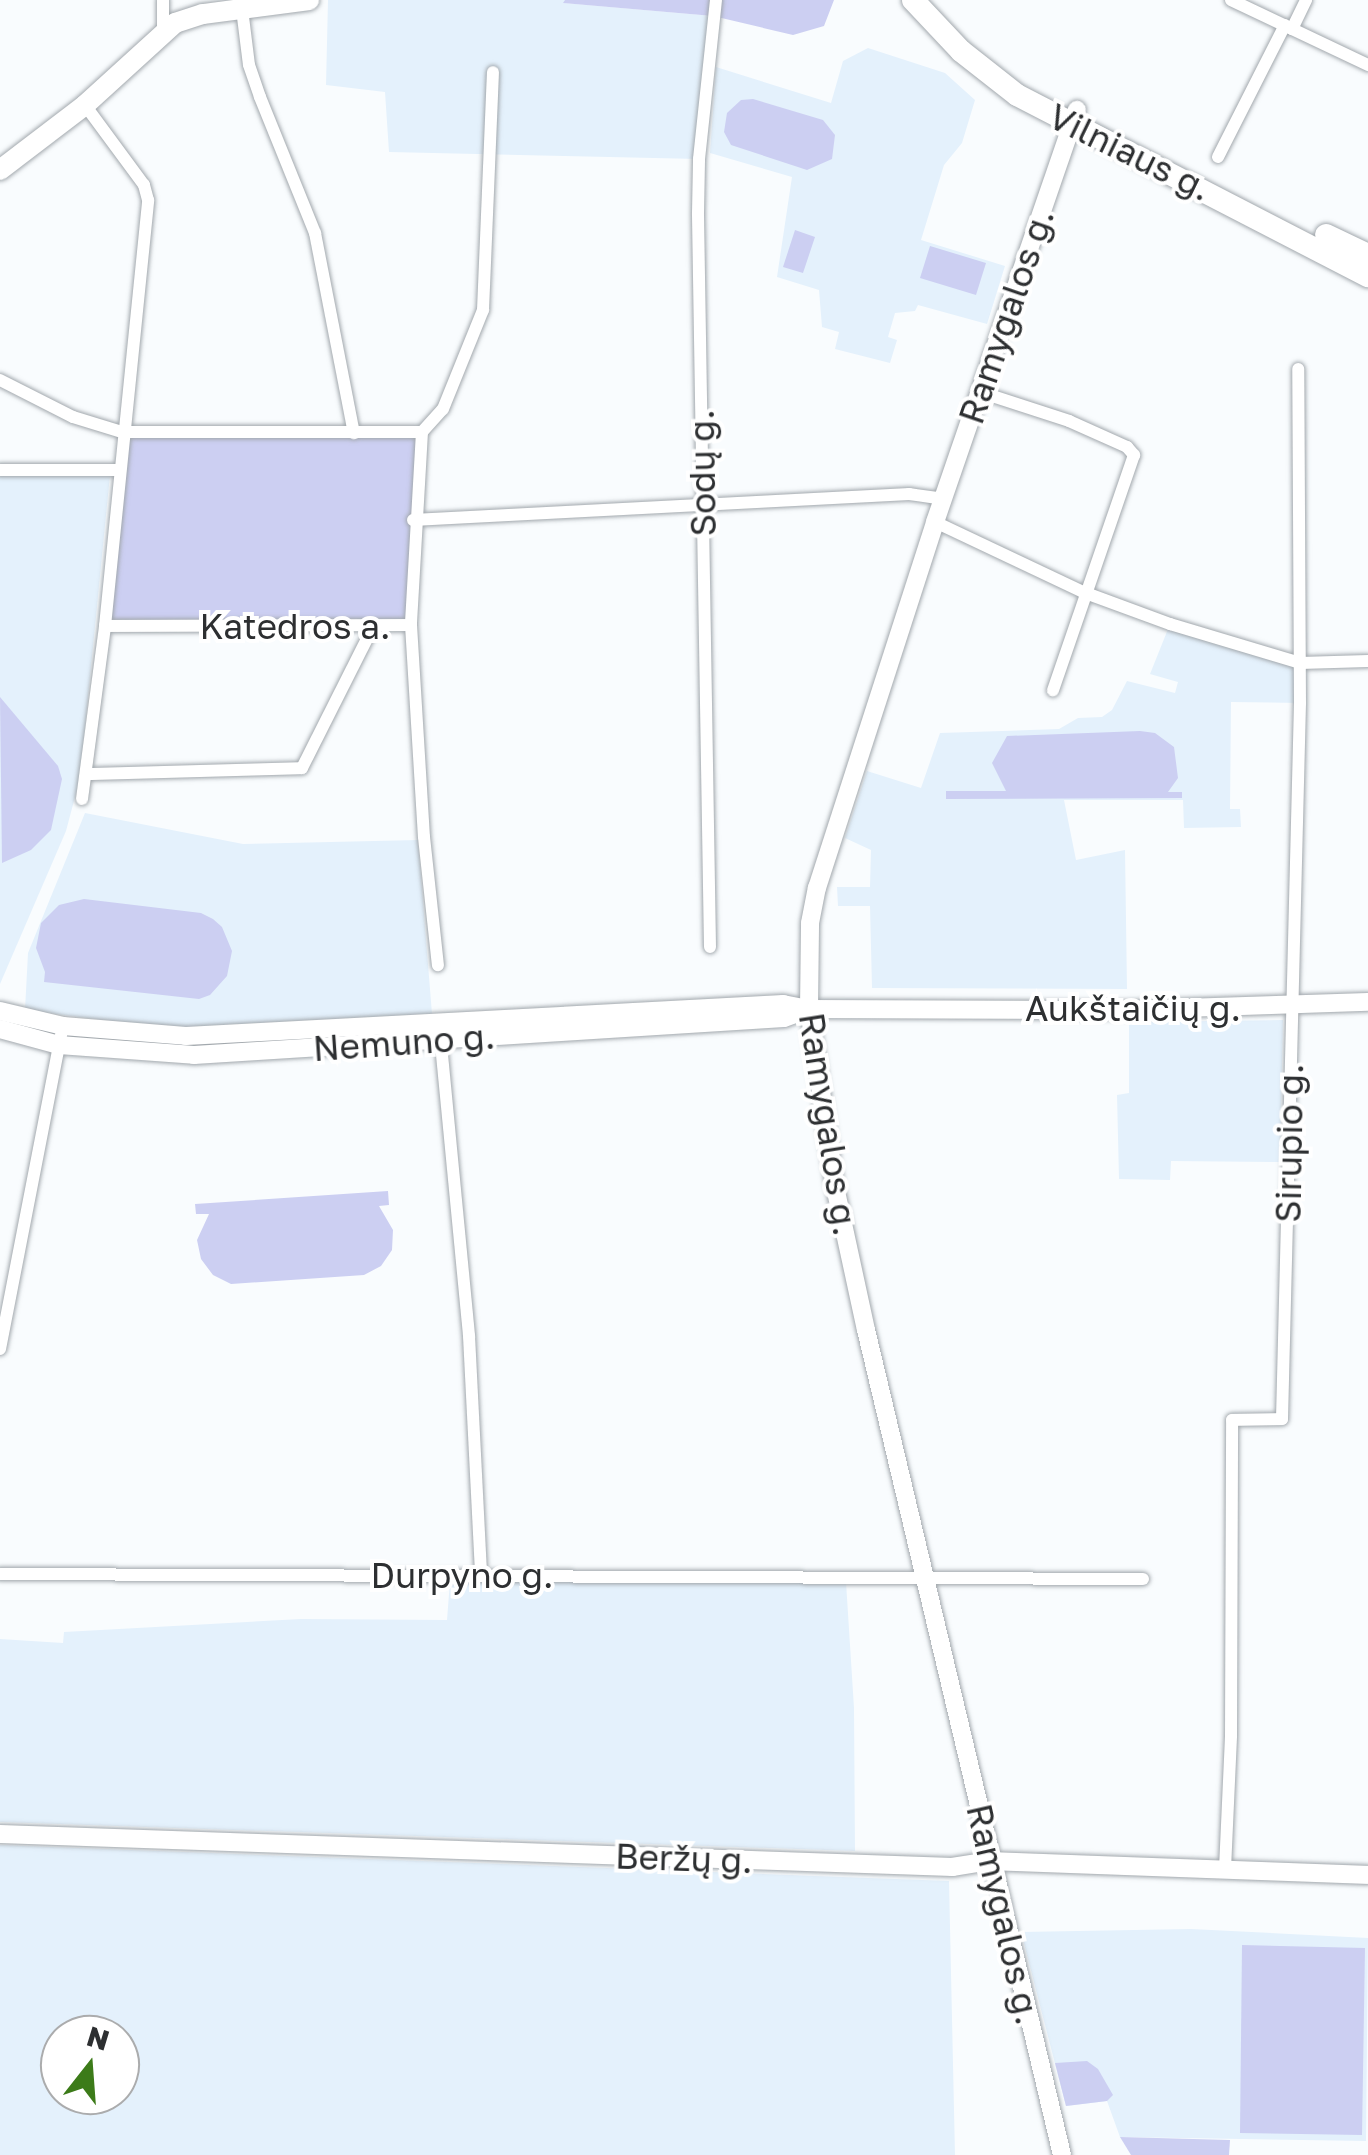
<!DOCTYPE html>
<meta charset="utf-8">
<style>
body{margin:0}
#map{position:relative;width:1368px;height:2155px;overflow:hidden;background:#f9fcfe;font-family:"Golos Text",sans-serif}
div>[style]{position:absolute}
.built>*{inset:0;background:#e4f1fc}
.green>*{inset:0;background:#cccff2}
.roads{filter:drop-shadow(0 0 2px #a2a8ad) drop-shadow(0 0 2px #a2a8ad)}
.minor>*{height:12px;margin:-6px;padding:0 6px;transform-origin:6px;border-radius:6px;background:#fff}
.secondary>*{height:18px;margin:-9px;padding:0 9px;transform-origin:9px;border-radius:9px;background:#fff}
.primary>*{height:20px;margin:-10px;padding:0 10px;transform-origin:10px;border-radius:10px;background:#fff}
.trunk>*{height:22px;margin:-11px;padding:0 11px;transform-origin:11px;border-radius:11px;background:#fff}
span{translate:-50% -50%;white-space:nowrap;text-align:center;line-height:1.15;-webkit-text-stroke:8px #fff;paint-order:stroke}
.street-label{font-size:35px;color:#2d2f31}
.north{position:absolute;left:40px;top:2015px;width:100px;height:100px;box-sizing:border-box;background:#fff;border:2px solid #abacad;border-radius:50%;rotate:17deg;font-size:28px;font-weight:700;line-height:40px;text-align:center;color:#2d2f31}
.north::after{content:'';display:block;margin:auto;width:35px;height:45px;background:#3c7b19;clip-path:polygon(50% 0,100% 100%,50% 72%,0 100%)}
</style>
<div id="map">
<div class="built">
<i style="clip-path:polygon(328px 0,565px 0,564px 3px,713px 16px,699px 159px,389px 152px,385px 92px,326px 85px)"></i>
<i style="clip-path:polygon(868px 48px,945px 73px,975px 100px,962px 143px,944px 165px,921px 240px,1005px 266px,987px 324px,918px 305px,915px 311px,895px 313px,888px 337px,897px 340px,890px 363px,835px 349px,839px 332px,822px 327px,819px 290px,777px 277px,792px 177px,710px 153px,716px 67px,831px 103px,843px 61px)"></i>
<i style="clip-path:polygon(0 474px,110px 475px,80px 778px,66px 831px,0 984px)"></i>
<i style="clip-path:polygon(1170px 624px,1300px 663px,1300px 703px,1231px 702px,1230px 809px,1240px 809px,1241px 827px,1184px 828px,1183px 800px,1064px 800px,1076px 860px,1125px 850px,1127px 989px,872px 988px,870px 906px,838px 906px,837px 887px,870px 887px,871px 850px,845px 838px,867px 771px,921px 788px,940px 733px,1059px 729px,1078px 718px,1102px 717px,1112px 710px,1127px 681px,1175px 693px,1178px 682px,1150px 674px)"></i>
<i style="clip-path:polygon(85px 813px,243px 844px,418px 840px,432px 1014px,166px 1028px,25px 1010px,28px 953px)"></i>
<i style="clip-path:polygon(1283px 1020px,1280px 1162px,1171px 1161px,1170px 1180px,1119px 1179px,1117px 1095px,1129px 1093px,1129px 1022px)"></i>
<i style="clip-path:polygon(450px 1581px,846px 1582px,854px 1708px,855px 1851px,0 1822px,0 1639px,63px 1643px,64px 1632px,301px 1619px,447px 1620px)"></i>
<i style="clip-path:polygon(evenodd,0 1845px,949px 1881px,955px 2155px,0 2155px,0 1845px,60px 2035px,120px 2035px,120px 2095px,60px 2095px,60px 2035px)"></i>
<i style="clip-path:polygon(1191px 1929px,1368px 1938px,1366px 2141px,1120px 2137px,1107px 2101px,1066px 2106px,1021px 1932px)"></i>
</div>
<div class="green">
<i style="clip-path:polygon(565px 0,834px 0,824px 26px,793px 35px,713px 16px,563px 3px)"></i>
<i style="clip-path:polygon(753px 99px,823px 120px,835px 135px,832px 159px,807px 170px,731px 145px,724px 132px,727px 113px,741px 100px)"></i>
<i style="clip-path:polygon(795px 230px,815px 237px,803px 273px,783px 267px)"></i>
<i style="clip-path:polygon(930px 246px,986px 263px,976px 295px,920px 278px)"></i>
<i style="clip-path:polygon(122px 432px,422px 432px,411px 625px,105px 626px)"></i>
<i style="clip-path:polygon(0 697px,58px 766px,62px 779px,51px 830px,31px 850px,2px 863px)"></i>
<i style="clip-path:polygon(1140px 731px,1155px 733px,1174px 747px,1178px 778px,1168px 792px,1182px 792px,1182px 798px,946px 799px,946px 791px,1006px 791px,992px 763px,1007px 736px)"></i>
<i style="clip-path:polygon(84px 899px,201px 913px,213px 919px,222px 927px,232px 951px,227px 976px,210px 995px,199px 999px,44px 982px,45px 972px,36px 948px,41px 923px,59px 905px)"></i>
<i style="clip-path:polygon(388px 1191px,389px 1205px,379px 1206px,393px 1230px,392px 1250px,381px 1266px,364px 1275px,231px 1284px,213px 1275px,201px 1259px,197px 1240px,209px 1214px,196px 1214px,195px 1204px)"></i>
<i style="clip-path:polygon(1242px 1945px,1365px 1948px,1362px 2135px,1240px 2133px)"></i>
<i style="clip-path:polygon(1087px 2061px,1098px 2069px,1113px 2095px,1107px 2101px,1066px 2106px,1055px 2063px)"></i>
<i style="clip-path:polygon(1120px 2137px,1230px 2140px,1229px 2155px,1131px 2155px)"></i>
</div>
<div class="roads">
<div class="minor">
<i style="left:163px;top:0;width:32px;rotate:90deg"></i>
<i style="left:1231px;top:0;width:152px;rotate:25.4deg"></i>
<i style="left:242px;top:9px;width:56px;rotate:82.9deg"></i>
<i style="left:249px;top:65px;width:34px;rotate:71deg"></i>
<i style="left:260px;top:97px;width:147px;rotate:68deg"></i>
<i style="left:315px;top:233px;width:204px;rotate:79deg"></i>
<i style="left:1292px;top:29px;width:32px;rotate:-64deg"></i>
<i style="left:1218px;top:157px;width:148px;rotate:-63.1deg"></i>
<i style="left:0;top:380px;width:82px;rotate:26.9deg"></i>
<i style="left:73px;top:417px;width:51px;rotate:17deg"></i>
<i style="left:122px;top:432px;width:300px"></i>
<i style="left:980px;top:392px;width:94px;rotate:18deg"></i>
<i style="left:1069px;top:421px;width:64px;rotate:24.1deg"></i>
<i style="left:1127px;top:447px;width:11px;rotate:49deg"></i>
<i style="left:1134px;top:455px;width:249px;rotate:109deg"></i>
<i style="left:422px;top:432px;width:193px;rotate:93.3deg"></i>
<i style="left:411px;top:625px;width:212px;rotate:86.5deg"></i>
<i style="left:424px;top:837px;width:129px;rotate:83.8deg"></i>
<i style="left:422px;top:432px;width:31px;rotate:-48deg"></i>
<i style="left:443px;top:409px;width:107px;rotate:-68deg"></i>
<i style="left:483px;top:310px;width:238px;rotate:-87.6deg"></i>
<i style="left:0;top:470px;width:119px"></i>
<i style="left:413px;top:520px;width:497px;rotate:-3deg"></i>
<i style="left:909px;top:494px;width:34px;rotate:8deg"></i>
<i style="left:935px;top:522px;width:164px;rotate:25.3deg"></i>
<i style="left:1083px;top:592px;width:93px;rotate:20.2deg"></i>
<i style="left:1170px;top:624px;width:136px;rotate:16.7deg"></i>
<i style="left:1300px;top:663px;width:68px;rotate:-1.7deg"></i>
<i style="left:105px;top:626px;width:306px;rotate:-0.2deg"></i>
<i style="left:89px;top:774px;width:213px;rotate:-1.6deg"></i>
<i style="left:302px;top:768px;width:160px;rotate:-63.3deg"></i>
<i style="left:82px;top:799px;width:175px;rotate:-82.4deg"></i>
<i style="left:105px;top:626px;width:428px;rotate:-84.2deg"></i>
<i style="left:148px;top:200px;width:16px;rotate:-105deg"></i>
<i style="left:144px;top:185px;width:99px;rotate:-126.4deg"></i>
<i style="left:710px;top:947px;width:734px;rotate:-90.94deg"></i>
<i style="left:698px;top:213px;width:54px;rotate:-88.9deg"></i>
<i style="left:699px;top:159px;width:160px;rotate:-83.9deg"></i>
<i style="left:440px;top:1034px;width:303px;rotate:84.5deg"></i>
<i style="left:469px;top:1336px;width:240px;rotate:87.1deg"></i>
<i style="left:0;top:1349px;width:329px;rotate:-79deg"></i>
<i style="left:0;top:1574px;width:1143px;rotate:0.25deg"></i>
<i style="left:1225px;top:1869px;width:133px;rotate:-87.4deg"></i>
<i style="left:1231px;top:1736px;width:316px;rotate:-89.8deg"></i>
<i style="left:1232px;top:1420px;width:50px;rotate:-1.1deg"></i>
<i style="left:1282px;top:1419px;width:716px;rotate:-88.56deg"></i>
<i style="left:1300px;top:703px;width:334px;rotate:-90.3deg"></i>
</div>
<div class="secondary">
<i style="left:0;top:1011px;width:65px;rotate:13.4deg"></i>
<i style="left:63px;top:1026px;width:123px;rotate:4.6deg"></i>
<i style="left:186px;top:1036px;width:598px;rotate:-3.07deg"></i>
<i style="left:783px;top:1004px;width:26px;rotate:11deg"></i>
<i style="left:809px;top:1009px;width:314px;rotate:0.2deg"></i>
<i style="left:1123px;top:1010px;width:245px;rotate:-1.9deg"></i>
<i style="left:0;top:1029px;width:61px;rotate:15.2deg"></i>
<i style="left:59px;top:1045px;width:135px;rotate:4.2deg"></i>
<i style="left:194px;top:1055px;width:591px;rotate:-3.59deg"></i>
<i style="left:784px;top:1018px;width:27px;rotate:-20deg"></i>
<i style="left:0;top:1834px;width:953px;rotate:1.99deg"></i>
<i style="left:952px;top:1867px;width:39px;rotate:-9deg"></i>
<i style="left:991px;top:1861px;width:377px;rotate:2.1deg"></i>
<i style="left:1062px;top:2155px;width:848px;rotate:-103.36deg"></i>
<i style="left:866px;top:1330px;width:146px;rotate:-102.2deg"></i>
<i style="left:835px;top:1187px;width:180px;rotate:-98.3deg"></i>
<i style="left:809px;top:1009px;width:86px;rotate:-89.3deg"></i>
<i style="left:810px;top:923px;width:36px;rotate:-79deg"></i>
<i style="left:817px;top:888px;width:385px;rotate:-72.1deg"></i>
<i style="left:935px;top:522px;width:436px;rotate:-71deg"></i>
</div>
<div class="primary">
<i style="left:0;top:170px;width:107px;rotate:-37.4deg"></i>
<i style="left:85px;top:105px;width:122px;rotate:-42.3deg"></i>
<i style="left:175px;top:23px;width:29px;rotate:-18deg"></i>
<i style="left:203px;top:14px;width:107px;rotate:-7.5deg"></i>
</div>
<div class="trunk">
<i style="left:913px;top:0;width:70px;rotate:46.7deg"></i>
<i style="left:961px;top:51px;width:71px;rotate:38.2deg"></i>
<i style="left:1017px;top:95px;width:395px;rotate:27.3deg"></i>
<i style="left:1326px;top:235px;width:47px;rotate:25.5deg"></i>
</div>
</div>
<div class="street-label">
<span style="left:1130px;top:152px;rotate:26deg">Vilniaus g.</span>
<span style="left:1006px;top:316px;rotate:-71deg">Ramygalos g.</span>
<span style="left:702px;top:473px;rotate:-91deg">Sodų g.</span>
<span style="left:295px;top:626px">Katedros a.</span>
<span style="left:1133px;top:1008px">Aukštaičių g.</span>
<span style="left:404px;top:1042px;rotate:-4deg">Nemuno g.</span>
<span style="left:829px;top:1124px;rotate:81deg">Ramygalos g.</span>
<span style="left:1289px;top:1143px;rotate:-89deg">Sirupio g.</span>
<span style="left:462px;top:1575px">Durpyno g.</span>
<span style="left:684px;top:1858px;rotate:2deg">Beržų g.</span>
<span style="left:1004px;top:1914px;rotate:77deg">Ramygalos g.</span>
</div>
<div class="north">N</div>
</div>
